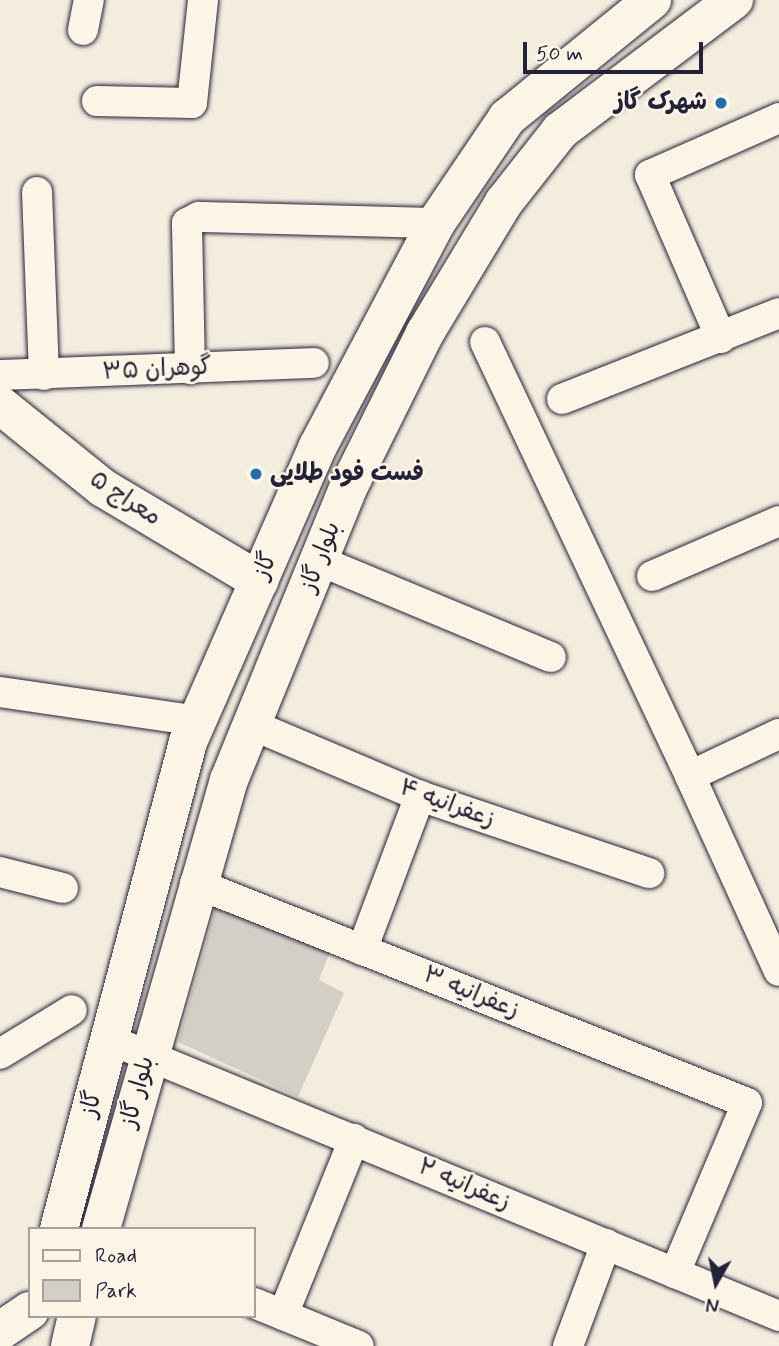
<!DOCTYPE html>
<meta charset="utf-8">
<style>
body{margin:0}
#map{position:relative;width:779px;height:1346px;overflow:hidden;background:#f3edde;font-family:Mynerve,"Playpen Sans Arabic",sans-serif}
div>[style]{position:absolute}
.green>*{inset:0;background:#d4cfc6}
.roads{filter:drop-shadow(0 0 2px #22223b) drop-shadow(0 0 2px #22223b)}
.street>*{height:30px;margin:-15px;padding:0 15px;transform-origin:15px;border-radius:15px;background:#fcf5e5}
.secondary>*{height:38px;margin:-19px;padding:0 19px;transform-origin:19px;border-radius:19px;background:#fcf5e5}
.dots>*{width:19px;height:19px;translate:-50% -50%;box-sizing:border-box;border:4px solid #fcf5e5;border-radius:50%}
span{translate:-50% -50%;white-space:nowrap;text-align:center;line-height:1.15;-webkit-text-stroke:5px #fcf5e5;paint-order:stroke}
.poi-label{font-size:24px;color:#22223b;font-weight:700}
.right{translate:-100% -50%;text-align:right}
.left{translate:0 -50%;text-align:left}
.street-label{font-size:24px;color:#22223b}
.legend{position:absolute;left:28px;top:1227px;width:228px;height:91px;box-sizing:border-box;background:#fcf5e5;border:2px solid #a5a1a1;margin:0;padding:9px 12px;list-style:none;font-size:21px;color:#22223b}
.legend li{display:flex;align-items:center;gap:14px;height:35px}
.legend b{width:35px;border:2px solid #a5a1a1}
.north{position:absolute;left:681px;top:1248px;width:70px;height:70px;-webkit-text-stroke:5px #fcf5e5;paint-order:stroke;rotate:189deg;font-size:19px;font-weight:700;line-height:28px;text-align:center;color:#22223b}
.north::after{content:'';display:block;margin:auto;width:24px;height:32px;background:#22223b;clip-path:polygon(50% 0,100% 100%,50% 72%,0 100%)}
.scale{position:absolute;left:523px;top:42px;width:180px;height:32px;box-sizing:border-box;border:4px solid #22223b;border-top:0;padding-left:9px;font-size:21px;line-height:24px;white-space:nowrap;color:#22223b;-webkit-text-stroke:5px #fcf5e5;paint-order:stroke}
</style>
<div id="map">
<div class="green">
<i style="clip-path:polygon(217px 903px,330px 952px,319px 980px,344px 993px,298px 1097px,178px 1042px)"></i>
</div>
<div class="roads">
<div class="street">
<i style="left:83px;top:30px;width:31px;rotate:-79deg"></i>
<i style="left:97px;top:101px;width:95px;rotate:1.2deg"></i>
<i style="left:192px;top:103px;width:104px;rotate:-83.9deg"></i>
<i style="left:37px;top:192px;width:183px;rotate:87.8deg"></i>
<i style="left:721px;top:338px;width:178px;rotate:-113.5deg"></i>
<i style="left:650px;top:175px;width:141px;rotate:-23.8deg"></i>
<i style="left:485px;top:342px;width:480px;rotate:64.7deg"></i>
<i style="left:690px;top:776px;width:98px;rotate:-25.3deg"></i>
<i style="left:190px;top:369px;width:146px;rotate:-91.2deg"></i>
<i style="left:187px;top:223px;width:13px;rotate:-27deg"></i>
<i style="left:199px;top:217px;width:237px;rotate:1.5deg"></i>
<i style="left:0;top:375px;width:314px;rotate:-2.2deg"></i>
<i style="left:562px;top:399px;width:233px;rotate:-21.6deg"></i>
<i style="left:320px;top:561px;width:250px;rotate:22.6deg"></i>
<i style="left:652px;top:576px;width:138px;rotate:-23.4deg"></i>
<i style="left:0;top:692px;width:200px;rotate:8.3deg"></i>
<i style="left:250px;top:724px;width:185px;rotate:23deg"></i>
<i style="left:420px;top:796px;width:242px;rotate:18.6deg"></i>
<i style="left:690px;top:776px;width:214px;rotate:65.5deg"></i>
<i style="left:0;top:872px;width:65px;rotate:14.3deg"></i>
<i style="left:195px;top:883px;width:594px;rotate:21.73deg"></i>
<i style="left:747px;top:1103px;width:185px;rotate:113deg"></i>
<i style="left:362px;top:950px;width:165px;rotate:-69.4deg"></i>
<i style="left:108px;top:1039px;width:726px;rotate:22.43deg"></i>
<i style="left:0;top:1054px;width:84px;rotate:-31.4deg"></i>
<i style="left:254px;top:1303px;width:113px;rotate:22.3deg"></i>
<i style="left:283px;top:1315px;width:190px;rotate:-68deg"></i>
<i style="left:568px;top:1346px;width:109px;rotate:-69.6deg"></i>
</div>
<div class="secondary">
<i style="left:0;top:405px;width:132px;rotate:38.9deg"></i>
<i style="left:103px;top:488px;width:182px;rotate:30.8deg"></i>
<i style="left:59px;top:1229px;width:504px;rotate:-75.16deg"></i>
<i style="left:188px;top:742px;width:323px;rotate:-66.3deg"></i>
<i style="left:318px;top:446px;width:252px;rotate:-62.1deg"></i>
<i style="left:436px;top:223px;width:127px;rotate:-55.9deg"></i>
<i style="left:507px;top:118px;width:187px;rotate:-39.1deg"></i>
<i style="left:101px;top:1229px;width:467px;rotate:-74.1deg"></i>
<i style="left:229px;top:780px;width:320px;rotate:-67.8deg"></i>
<i style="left:350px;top:484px;width:169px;rotate:-63.6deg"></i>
<i style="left:425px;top:333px;width:153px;rotate:-58.9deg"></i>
<i style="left:504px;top:202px;width:90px;rotate:-51.7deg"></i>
<i style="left:560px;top:131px;width:218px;rotate:-37deg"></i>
<i style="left:0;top:1331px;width:36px;rotate:-34deg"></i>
<i style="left:70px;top:1346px;width:31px;rotate:-77deg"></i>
</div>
</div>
<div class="dots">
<i style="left:721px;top:103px;background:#1f6fb2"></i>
<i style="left:256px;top:474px;background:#1f6fb2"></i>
</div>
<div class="poi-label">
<span class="right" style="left:707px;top:103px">شهرک گاز</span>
<span class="left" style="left:270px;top:474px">فست فود طلایی</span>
</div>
<div class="street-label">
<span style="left:157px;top:370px;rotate:-3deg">گوهران ۳۵</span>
<span style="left:125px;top:499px;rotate:33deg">معراج ۵</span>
<span style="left:321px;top:557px;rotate:-69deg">بلوار گاز</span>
<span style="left:266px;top:566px;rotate:-66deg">گاز</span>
<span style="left:447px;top:804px;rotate:20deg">زعفرانیه ۴</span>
<span style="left:471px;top:993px;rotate:22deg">زعفرانیه ۳</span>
<span style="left:138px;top:1092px;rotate:-75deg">بلوار گاز</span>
<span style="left:92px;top:1104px;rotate:-76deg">گاز</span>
<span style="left:464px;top:1185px;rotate:23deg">زعفرانیه ۲</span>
</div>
<ul class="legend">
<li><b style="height:9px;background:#fcf5e5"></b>Road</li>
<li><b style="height:19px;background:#d4cfc6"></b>Park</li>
</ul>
<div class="north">N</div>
<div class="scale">50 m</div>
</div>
